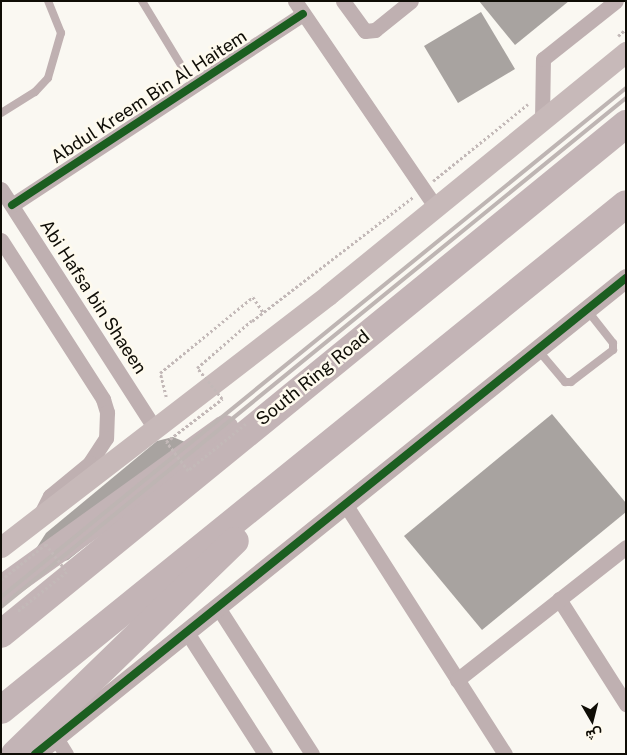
<!DOCTYPE html>
<meta charset="utf-8">
<style>
body{margin:0}
#map{position:relative;width:627px;height:755px;overflow:hidden;background:#faf8f2;font-family:"Public Sans",Vazirmatn,sans-serif}
div>[style]{position:absolute}
.building>*{inset:0;background:#a8a3a0}
.path>*{height:2.5px;margin-top:-1.25px;transform-origin:0;background:repeating-linear-gradient(90deg,#c3b9b8 0 2.5px,transparent 0 5px)}
.service>*{height:8px;margin:-4px;padding:0 4px;transform-origin:4px;border-radius:4px;background:#bfb0b1}
.minor>*{height:15px;margin:-7.5px;padding:0 7.5px;transform-origin:7.5px;border-radius:7.5px;background:#bfb0b1}
.tertiary>*{height:19px;margin:-9.5px;padding:0 9.5px;transform-origin:9.5px;border-radius:9.5px;background:#bfb0b1}
.secondary>*{height:21px;margin:-10.5px;padding:0 10.5px;transform-origin:10.5px;border-radius:10.5px;background:#c7b9b9}
.motorway>*{height:28px;margin:-14px;padding:0 14px;transform-origin:14px;border-radius:14px;background:#c3b4b6}
.rail>*{height:4px;margin:-2px;padding:0 2px;transform-origin:2px;border-radius:2px;background:#beb5b3}
.path-bridge>*{height:2.5px;margin-top:-1.25px;transform-origin:0;background:repeating-linear-gradient(90deg,#c3b9b8 0 2.5px,transparent 0 5px)}
.cycleway>*{height:8px;margin:-4px;padding:0 4px;transform-origin:4px;border-radius:4px;background:#1b5e20}
span{translate:-50% -50%;white-space:nowrap;text-align:center;line-height:1.15;-webkit-text-stroke:5px #fefaee;paint-order:stroke}
.street-label{font-size:18px;color:#0f0d06}
.frame{position:absolute;inset:0;border:2px solid #0f0d06;pointer-events:none}
.north{position:absolute;left:567px;top:695px;width:50px;height:50px;-webkit-text-stroke:4px #fefaee;paint-order:stroke;rotate:172deg;font-size:14px;font-weight:700;line-height:20px;text-align:center;color:#0f0d06}
.north::after{content:'';display:block;margin:auto;width:18px;height:22px;background:#0f0d06;clip-path:polygon(50% 0,100% 100%,50% 72%,0 100%)}
</style>
<div id="map">
<div class="building">
<i style="clip-path:polygon(479px 1px,569px 1px,515px 45px)"></i>
<i style="clip-path:polygon(481px 12px,515px 69px,458px 103px,424px 46px)"></i>
<i style="clip-path:polygon(552px 414px,626px 503px,626px 512px,482px 630px,404px 536px)"></i>
<i style="clip-path:polygon(173px 437px,185px 442px,178px 471px,68px 560px,50px 565px,32px 555px,46px 533px,157px 441px)"></i>
</div>
<div class="path">
<i style="left:618px;top:36px;width:11px;rotate:-41deg"></i>
<i style="left:433px;top:181px;width:122px;rotate:-39deg"></i>
<i style="left:252px;top:321px;width:203px;rotate:-37.6deg"></i>
<i style="left:166px;top:397px;width:25px;rotate:-104deg"></i>
<i style="left:160px;top:373px;width:120px;rotate:-39.3deg"></i>
<i style="left:253px;top:297px;width:18px;rotate:56deg"></i>
</div>
<div class="service">
<i style="left:142px;top:1px;width:98px;rotate:58.7deg"></i>
<i style="left:1px;top:113px;width:40px;rotate:-32deg"></i>
<i style="left:35px;top:92px;width:19px;rotate:-47deg"></i>
<i style="left:48px;top:78px;width:47px;rotate:-73.9deg"></i>
<i style="left:61px;top:33px;width:35px;rotate:-112deg"></i>
<i style="left:538px;top:350px;width:42px;rotate:49.8deg"></i>
<i style="left:565px;top:382px;width:6px"></i>
<i style="left:571px;top:382px;width:53px;rotate:-37.3deg"></i>
<i style="left:613px;top:350px;width:7px;rotate:-90deg"></i>
<i style="left:613px;top:343px;width:42px;rotate:-128.2deg"></i>
</div>
<div class="minor">
<i style="left:295px;top:1px;width:247px;rotate:55.7deg"></i>
<i style="left:343px;top:1px;width:37px;rotate:54deg"></i>
<i style="left:365px;top:31px;width:10px;rotate:-6deg"></i>
<i style="left:375px;top:30px;width:46px;rotate:-38.9deg"></i>
<i style="left:542px;top:120px;width:61px;rotate:-89.1deg"></i>
<i style="left:543px;top:59px;width:93px;rotate:-38.5deg"></i>
<i style="left:1px;top:189px;width:282px;rotate:57.3deg"></i>
<i style="left:12px;top:205px;width:348px;rotate:-33.3deg"></i>
<i style="left:1px;top:240px;width:189px;rotate:57.3deg"></i>
<i style="left:103px;top:399px;width:14px;rotate:73deg"></i>
<i style="left:107px;top:412px;width:26px;rotate:92deg"></i>
<i style="left:106px;top:438px;width:30px;rotate:123deg"></i>
<i style="left:90px;top:463px;width:52px;rotate:140.5deg"></i>
<i style="left:50px;top:496px;width:16px;rotate:117deg"></i>
<i style="left:347px;top:507px;width:293px;rotate:57.4deg"></i>
<i style="left:559px;top:599px;width:125px;rotate:57.5deg"></i>
<i style="left:219px;top:609px;width:172px;rotate:57.3deg"></i>
<i style="left:188px;top:634px;width:143px;rotate:57.3deg"></i>
<i style="left:457px;top:680px;width:215px;rotate:-38.2deg"></i>
<i style="left:56px;top:738px;width:19px;rotate:58deg"></i>
</div>
<div class="tertiary">
<i style="left:35px;top:754px;width:759px;rotate:-38.85deg"></i>
</div>
<div class="secondary">
<i style="left:1px;top:547px;width:413px;rotate:-37.6deg"></i>
<i style="left:328px;top:295px;width:385px;rotate:-39.2deg"></i>
</div>
<div class="motorway">
<i style="left:1px;top:590px;width:276px;rotate:-35.7deg"></i>
<i style="left:1px;top:634px;width:807px;rotate:-39.21deg"></i>
<i style="left:1px;top:710px;width:804px;rotate:-38.99deg"></i>
<i style="left:15px;top:754px;width:306px;rotate:-44.1deg"></i>
</div>
<div class="rail">
<i style="left:1px;top:597px;width:806px;rotate:-39.16deg"></i>
<i style="left:1px;top:607px;width:806px;rotate:-39.16deg"></i>
</div>
<div class="path-bridge">
<i style="left:246px;top:424px;width:75px;rotate:141deg"></i>
<i style="left:188px;top:471px;width:36px;rotate:-127deg"></i>
<i style="left:166px;top:442px;width:71px;rotate:-37.5deg"></i>
<i style="left:222px;top:399px;width:40px;rotate:-129deg"></i>
<i style="left:197px;top:368px;width:72px;rotate:-41deg"></i>
<i style="left:1px;top:580px;width:58px;rotate:-38.7deg"></i>
<i style="left:46px;top:544px;width:35px;rotate:53deg"></i>
<i style="left:67px;top:572px;width:65px;rotate:141.2deg"></i>
</div>
<div class="cycleway">
<i style="left:12px;top:205px;width:348px;rotate:-33.3deg"></i>
<i style="left:35px;top:754px;width:759px;rotate:-38.85deg"></i>
</div>
<div class="street-label">
<span style="left:149px;top:97px;rotate:-33deg">Abdul Kreem Bin Al Haitem</span>
<span style="left:93px;top:297px;rotate:57deg">Abi Hafsa bin Shaeen</span>
<span style="left:313px;top:378px;rotate:-39deg">South Ring Road</span>
</div>
<div class="frame"></div>
<div class="north">ش</div>
</div>
